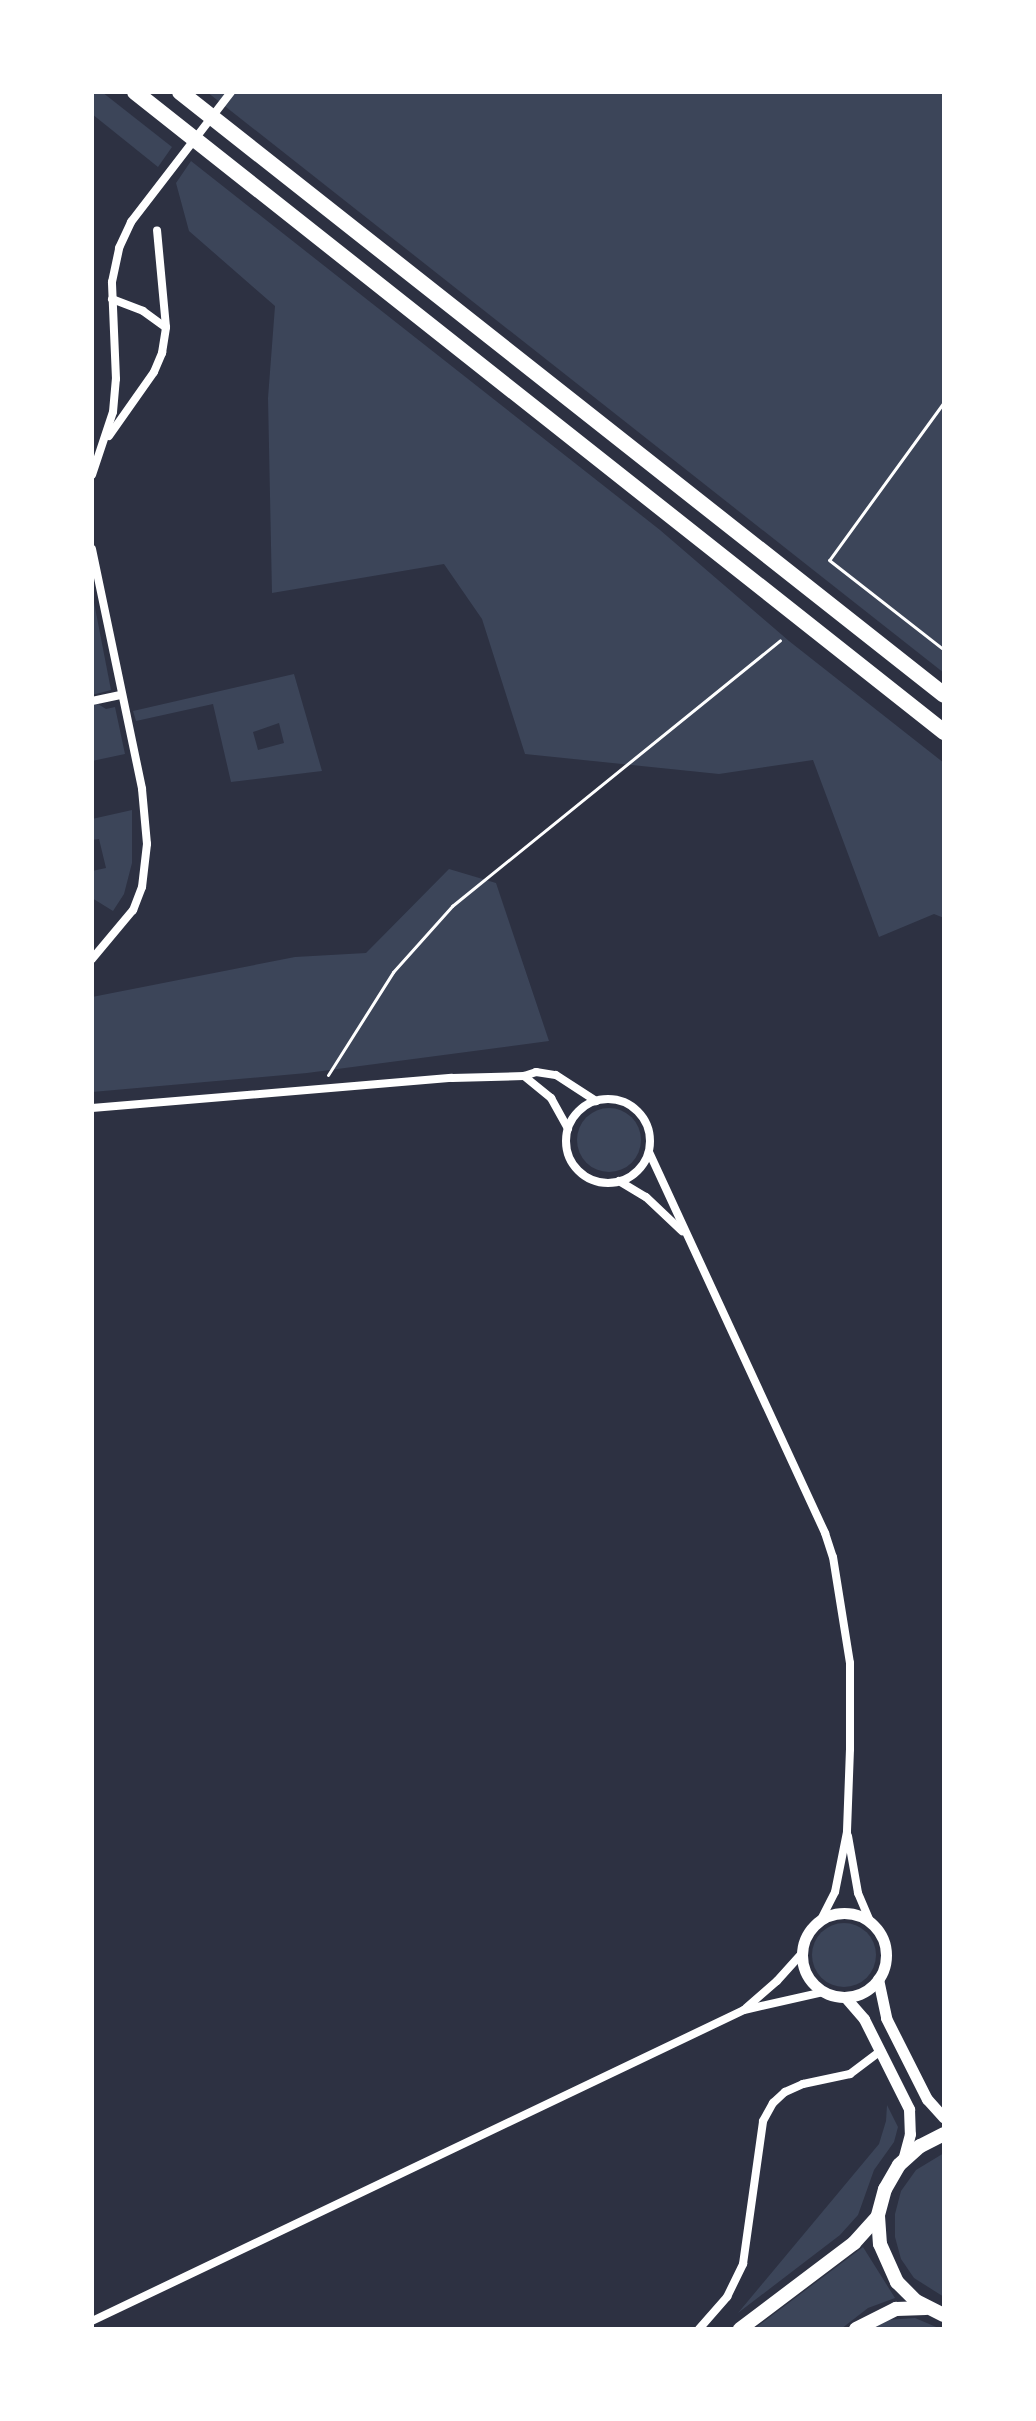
<!DOCTYPE html>
<style>
body{margin:0}
#map{position:relative;width:1036px;height:2421px;overflow:hidden;background:#2d3142;font-family:"Noto Sans",sans-serif}
div>[style]{position:absolute}
.green>*{inset:0;background:#3c4559}
.round{border-radius:50%}
.path>*{height:3px;margin:-1.5px;padding:0 1.5px;transform-origin:1.5px;border-radius:1.5px;background:#fff}
.minor>*{height:8px;margin:-4px;padding:0 4px;transform-origin:4px;border-radius:4px;background:#fff}
.minor>.ring{margin:-4px;padding:0;box-sizing:content-box;background:none;border:8px solid #fff;border-radius:50%}
.tertiary>*{height:11px;margin:-5.5px;padding:0 5.5px;transform-origin:5.5px;border-radius:5.5px;background:#fff}
.tertiary>.ring{margin:-5.5px;padding:0;box-sizing:content-box;background:none;border:11px solid #fff;border-radius:50%}
.primary>*{height:14px;margin:-7px;padding:0 7px;transform-origin:7px;border-radius:7px;background:#fff}
.motorway>*{height:16px;margin:-8px;padding:0 8px;transform-origin:8px;border-radius:8px;background:#fff}
span{translate:-50% -50%;white-space:nowrap;text-align:center;line-height:1.15;-webkit-text-stroke:8px #fff;paint-order:stroke}
.frame{position:absolute;inset:0;border:94px solid #fff;pointer-events:none}
</style>
<div id="map">
<div class="green">
<i style="clip-path:polygon(92px 92px,102px 92px,172px 147px,158px 167px,92px 114px)"></i>
<i style="clip-path:polygon(207px 92px,944px 92px,944px 673px,812px 569px)"></i>
<i style="clip-path:polygon(191px 161px,660px 530px,789px 641px,944px 763px,944px 918px,934px 914px,879px 937px,813px 760px,719px 774px,525px 754px,482px 619px,444px 564px,272px 593px,268px 398px,275px 306px,189px 231px,176px 183px)"></i>
<i style="clip-path:polygon(92px 592px,111px 690px,92px 695px)"></i>
<i style="clip-path:polygon(evenodd,294px 674px,322px 771px,231px 782px,213px 704px,136px 721px,133px 711px,294px 674px,279px 723px,284px 743px,258px 750px,253px 732px,279px 723px)"></i>
<i style="clip-path:polygon(98px 704px,106px 709px,115px 707px,125px 754px,92px 761px,92px 705px)"></i>
<i style="clip-path:polygon(132px 810px,132px 863px,124px 894px,113px 911px,92px 898px,92px 871px,106px 868px,99px 839px,92px 840px,92px 819px)"></i>
<i style="clip-path:polygon(449px 869px,496px 883px,549px 1041px,307px 1073px,92px 1092px,92px 997px,295px 957px,366px 953px)"></i>
<i class="round" style="left:577px;top:1108px;width:64px;height:64px"></i>
<i class="round" style="left:812px;top:1923px;width:64px;height:64px"></i>
<i style="clip-path:polygon(887px 2105px,898px 2127px,894px 2142px,874px 2170px,858px 2215px,840px 2235px,738px 2313px,879px 2144px,886px 2121px)"></i>
<i style="clip-path:polygon(944px 2153px,944px 2297px,914px 2278px,901px 2259px,895px 2237px,895px 2214px,901px 2191px,916px 2170px)"></i>
<i style="clip-path:polygon(863px 2247px,895px 2298px,868px 2308px,841px 2329px,754px 2329px)"></i>
<i style="clip-path:polygon(915px 2318px,941px 2329px,872px 2329px,886px 2320px)"></i>
</div>
<div class="path">
<i style="left:944px;top:402px;width:195px;rotate:126deg"></i>
<i style="left:829px;top:560px;width:146px;rotate:38deg"></i>
<i style="left:328px;top:1075px;width:122px;rotate:-57.7deg"></i>
<i style="left:393px;top:972px;width:89px;rotate:-48.2deg"></i>
<i style="left:452px;top:906px;width:422px;rotate:-39deg"></i>
</div>
<div class="minor">
<i style="left:112px;top:299px;width:33px;rotate:21deg"></i>
<i style="left:143px;top:311px;width:27px;rotate:36deg"></i>
<i style="left:109px;top:436px;width:78px;rotate:-54.9deg"></i>
<i style="left:154px;top:372px;width:21px;rotate:-67deg"></i>
<i style="left:162px;top:353px;width:26px;rotate:-81deg"></i>
<i style="left:166px;top:327px;width:97px;rotate:-95.3deg"></i>
<i style="left:92px;top:475px;width:66px;rotate:-71.6deg"></i>
<i style="left:113px;top:412px;width:33px;rotate:-85deg"></i>
<i style="left:116px;top:379px;width:97px;rotate:-92.4deg"></i>
<i style="left:112px;top:282px;width:35px;rotate:-78deg"></i>
<i style="left:119px;top:248px;width:29px;rotate:-65deg"></i>
<i style="left:131px;top:222px;width:164px;rotate:-52.4deg"></i>
<i style="left:92px;top:549px;width:245px;rotate:78.2deg"></i>
<i style="left:142px;top:789px;width:55px;rotate:84.8deg"></i>
<i style="left:147px;top:844px;width:43px;rotate:96.6deg"></i>
<i style="left:142px;top:887px;width:25px;rotate:111deg"></i>
<i style="left:133px;top:910px;width:64px;rotate:129.9deg"></i>
<i style="left:92px;top:701px;width:29px;rotate:-12deg"></i>
<i style="left:524px;top:1076px;width:35px;rotate:39deg"></i>
<i style="left:551px;top:1098px;width:35px;rotate:61deg"></i>
<i class="ring" style="left:566px;top:1099px;width:76px;height:76px"></i>
<i style="left:92px;top:1108px;width:361px;rotate:-4.8deg"></i>
<i style="left:452px;top:1078px;width:72px;rotate:-1.6deg"></i>
<i style="left:524px;top:1076px;width:13px;rotate:-18deg"></i>
<i style="left:536px;top:1072px;width:20px;rotate:9deg"></i>
<i style="left:556px;top:1075px;width:48px;rotate:33deg"></i>
<i style="left:649px;top:1152px;width:420px;rotate:65.2deg"></i>
<i style="left:825px;top:1533px;width:25px;rotate:72deg"></i>
<i style="left:833px;top:1557px;width:107px;rotate:80.9deg"></i>
<i style="left:850px;top:1663px;width:86px;rotate:90deg"></i>
<i style="left:850px;top:1749px;width:83px;rotate:92.1deg"></i>
<i style="left:847px;top:1832px;width:61px;rotate:101.3deg"></i>
<i style="left:835px;top:1892px;width:30px;rotate:117deg"></i>
<i style="left:619px;top:1181px;width:31px;rotate:31deg"></i>
<i style="left:646px;top:1197px;width:50px;rotate:43.4deg"></i>
<i style="left:848px;top:1836px;width:58px;rotate:80deg"></i>
<i style="left:858px;top:1893px;width:33px;rotate:67deg"></i>
<i style="left:746px;top:2008px;width:41px;rotate:-41.1deg"></i>
<i style="left:777px;top:1981px;width:38px;rotate:-48deg"></i>
<i style="left:92px;top:2321px;width:722px;rotate:-25.5deg"></i>
<i style="left:744px;top:2010px;width:81px;rotate:-12.8deg"></i>
<i style="left:699px;top:2329px;width:43px;rotate:-48.8deg"></i>
<i style="left:727px;top:2297px;width:37px;rotate:-64deg"></i>
<i style="left:743px;top:2264px;width:144px;rotate:-82deg"></i>
<i style="left:763px;top:2121px;width:21px;rotate:-61deg"></i>
<i style="left:773px;top:2103px;width:16px;rotate:-43deg"></i>
<i style="left:785px;top:2092px;width:20px;rotate:-24deg"></i>
<i style="left:803px;top:2084px;width:48px;rotate:-12deg"></i>
<i style="left:850px;top:2074px;width:39px;rotate:-37deg"></i>
</div>
<div class="tertiary">
<i class="ring" style="left:802px;top:1913px;width:73px;height:73px"></i>
<i style="left:878px;top:1979px;width:40px;rotate:78deg"></i>
<i style="left:886px;top:2018px;width:91px;rotate:63.2deg"></i>
<i style="left:927px;top:2099px;width:25px;rotate:48deg"></i>
<i style="left:845px;top:1997px;width:29px;rotate:49deg"></i>
<i style="left:864px;top:2019px;width:101px;rotate:63.4deg"></i>
<i style="left:909px;top:2109px;width:25px;rotate:88deg"></i>
<i style="left:910px;top:2134px;width:28px;rotate:105deg"></i>
</div>
<div class="primary">
<i style="left:944px;top:2134px;width:27px;rotate:153deg"></i>
<i style="left:920px;top:2146px;width:28px;rotate:138deg"></i>
<i style="left:899px;top:2165px;width:28px;rotate:120deg"></i>
<i style="left:885px;top:2189px;width:28px;rotate:105deg"></i>
<i style="left:878px;top:2216px;width:28px;rotate:86deg"></i>
<i style="left:880px;top:2244px;width:42px;rotate:65.9deg"></i>
<i style="left:897px;top:2282px;width:27px;rotate:45deg"></i>
<i style="left:916px;top:2301px;width:31px;rotate:27deg"></i>
<i style="left:740px;top:2329px;width:143px;rotate:-37deg"></i>
<i style="left:854px;top:2243px;width:36px;rotate:-48deg"></i>
<i style="left:856px;top:2329px;width:45px;rotate:-26.6deg"></i>
<i style="left:896px;top:2309px;width:30px;rotate:-2deg"></i>
</div>
<div class="motorway">
<i style="left:135px;top:92px;width:1032px;rotate:38.35deg"></i>
<i style="left:180px;top:92px;width:973px;rotate:38.28deg"></i>
</div>
<div class="frame"></div>
</div>
